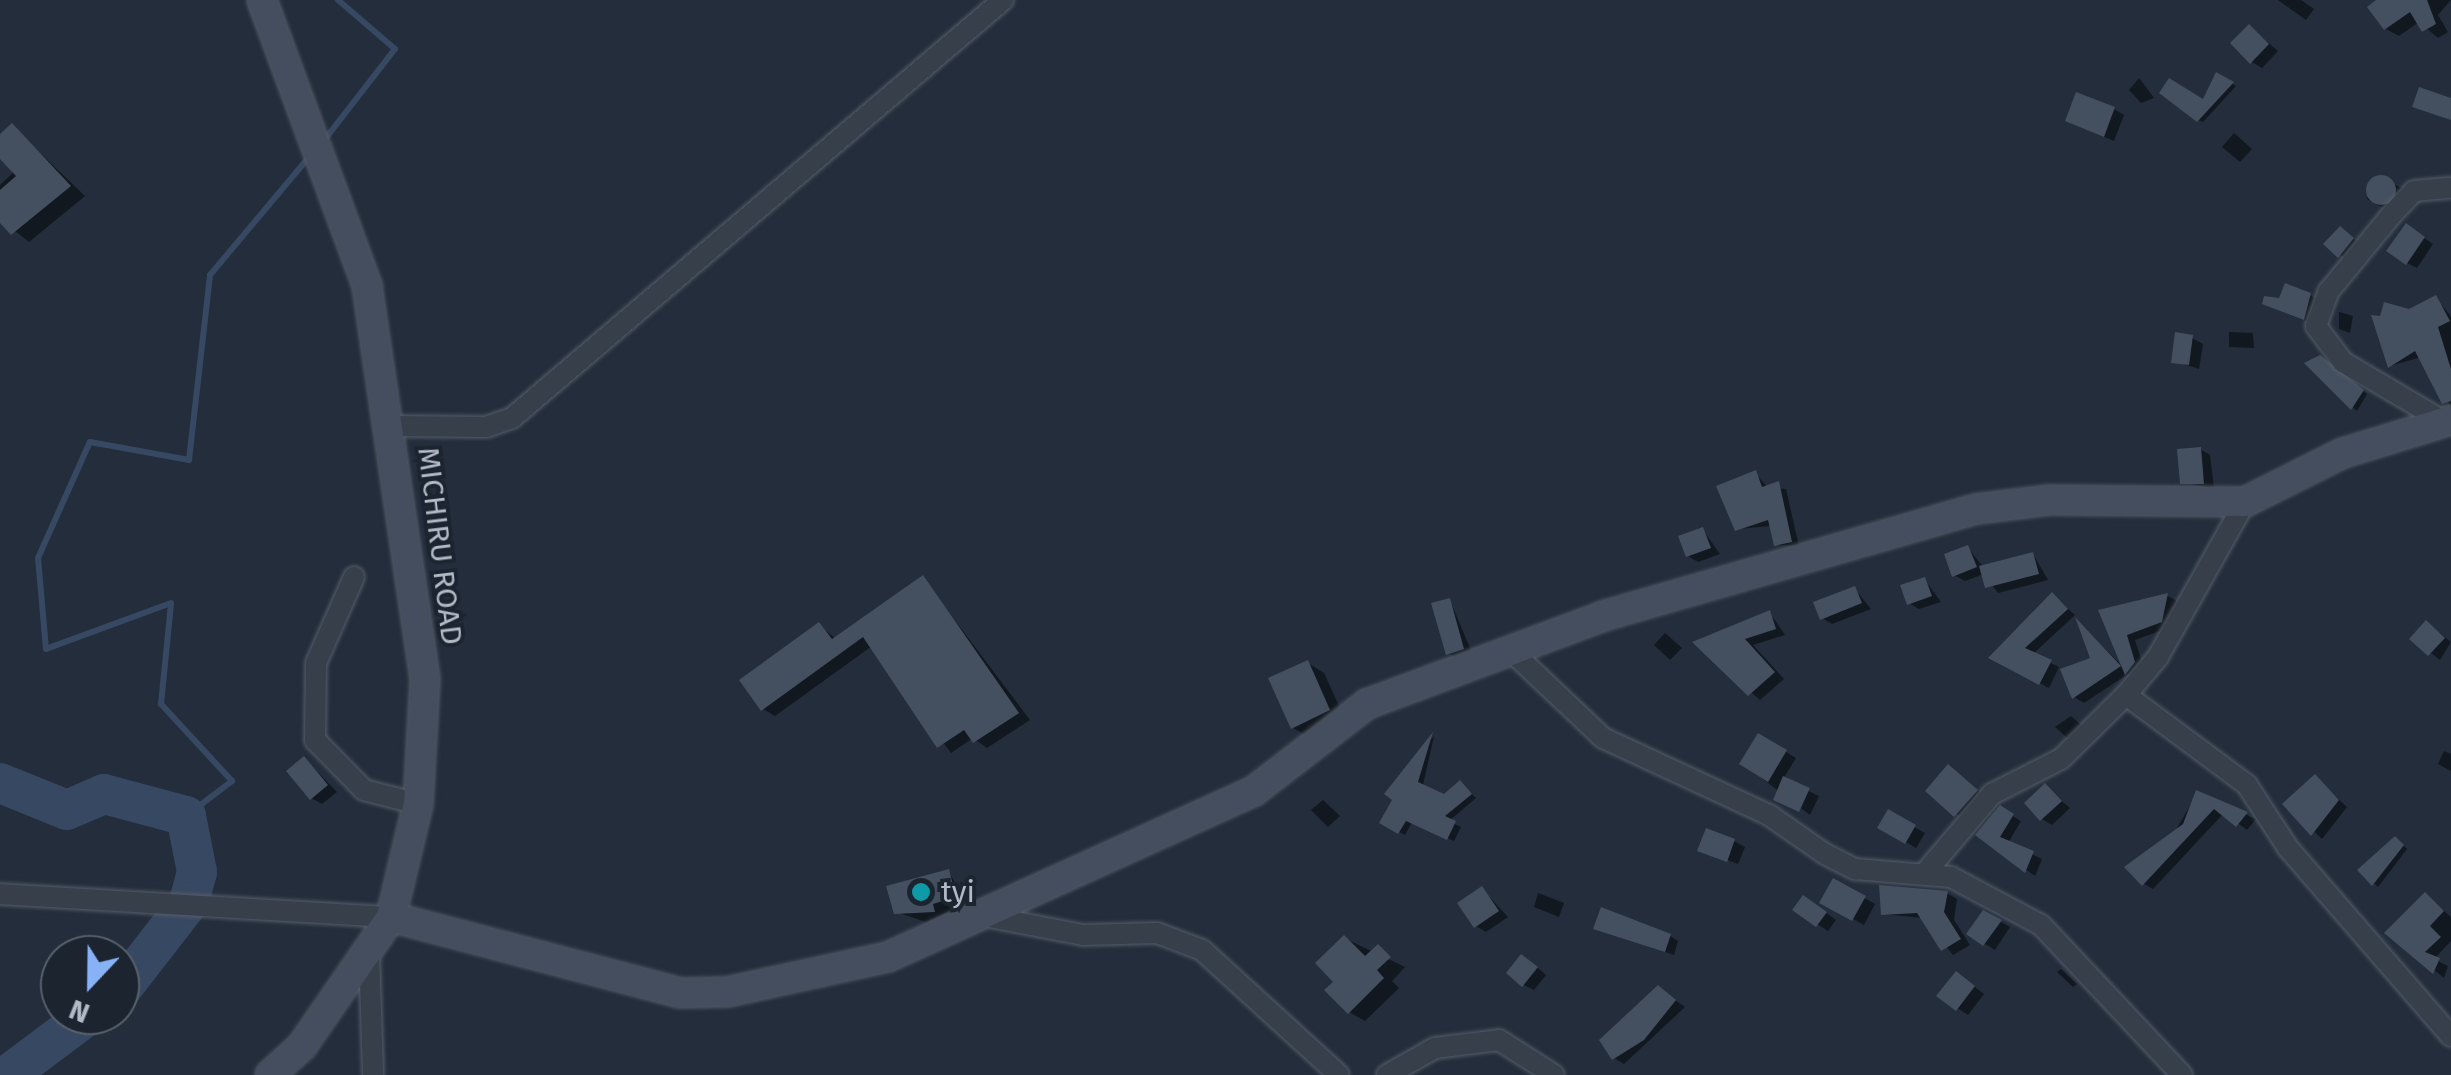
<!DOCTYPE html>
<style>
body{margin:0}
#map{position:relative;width:2451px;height:1075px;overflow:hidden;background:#232d3b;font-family:"Fira Sans",sans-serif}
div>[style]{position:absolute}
.shadow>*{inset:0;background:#0007}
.stream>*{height:6px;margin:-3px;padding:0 3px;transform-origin:3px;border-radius:3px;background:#374862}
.river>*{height:40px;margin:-20px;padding:0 20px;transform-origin:20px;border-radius:20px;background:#374862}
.building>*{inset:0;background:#445060}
.round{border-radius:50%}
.roads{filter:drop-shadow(0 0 2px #555d69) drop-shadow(0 0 2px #555d69)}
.street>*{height:20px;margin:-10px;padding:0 10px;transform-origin:10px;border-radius:10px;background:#373f4b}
.secondary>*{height:28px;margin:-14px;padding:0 14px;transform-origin:14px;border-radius:14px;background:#454e5e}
.dots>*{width:28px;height:28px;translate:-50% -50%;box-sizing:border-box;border:5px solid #1c2430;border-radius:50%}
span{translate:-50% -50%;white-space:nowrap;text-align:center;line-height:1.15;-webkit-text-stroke:8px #1c2430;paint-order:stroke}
.street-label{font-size:30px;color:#b2bac7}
.poi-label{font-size:30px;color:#b2bac7}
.left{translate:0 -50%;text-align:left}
.north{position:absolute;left:40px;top:935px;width:100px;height:100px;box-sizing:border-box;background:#1c2430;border:2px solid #58606c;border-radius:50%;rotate:202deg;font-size:28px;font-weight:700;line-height:40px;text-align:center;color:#b2bac7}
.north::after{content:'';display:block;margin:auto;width:35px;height:45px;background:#88b2f6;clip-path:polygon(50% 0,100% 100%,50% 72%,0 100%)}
</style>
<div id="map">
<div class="shadow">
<i style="clip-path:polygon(2278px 0,2301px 0,2314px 9px,2306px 20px)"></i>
<i style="clip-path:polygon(2381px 0,2451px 0,2438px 15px,2448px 32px,2438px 38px,2419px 22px,2399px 36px,2386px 29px)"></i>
<i style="clip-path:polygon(2250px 27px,2278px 51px,2262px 68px,2252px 62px)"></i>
<i style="clip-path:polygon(2217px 76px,2236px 86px,2203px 122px,2198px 120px)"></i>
<i style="clip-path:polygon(2139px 78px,2154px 98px,2141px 103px,2129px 90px)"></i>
<i style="clip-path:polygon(2114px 109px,2124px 115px,2114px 141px,2078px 126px)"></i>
<i style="clip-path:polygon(12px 126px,85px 196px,29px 242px,0 219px,0 185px,15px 171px,0 155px,0 137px)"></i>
<i style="clip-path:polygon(2234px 133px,2252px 149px,2240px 162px,2222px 147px)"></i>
<i style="clip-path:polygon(2377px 176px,2408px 191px,2391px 212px,2367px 199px)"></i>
<i style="clip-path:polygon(2340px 229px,2363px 246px,2350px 262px,2326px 244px)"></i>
<i style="clip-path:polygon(2417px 233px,2433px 244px,2417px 268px,2407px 263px)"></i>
<i style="clip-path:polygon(2310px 295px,2320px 301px,2314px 324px,2275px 309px)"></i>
<i style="clip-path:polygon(2435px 298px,2451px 316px,2451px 407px,2421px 357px,2390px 366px,2409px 312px)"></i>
<i style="clip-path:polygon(2339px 312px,2353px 316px,2350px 333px,2339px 329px)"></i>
<i style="clip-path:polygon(2229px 332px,2253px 333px,2254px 348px,2229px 347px)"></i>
<i style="clip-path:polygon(2192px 338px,2203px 344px,2199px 369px,2174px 361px)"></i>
<i style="clip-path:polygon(2324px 360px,2367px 394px,2357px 411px,2308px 364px)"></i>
<i style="clip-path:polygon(2200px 449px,2210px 455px,2214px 489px,2183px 482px)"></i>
<i style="clip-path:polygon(1755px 473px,1768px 488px,1786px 489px,1799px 546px,1776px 545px,1771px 526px,1737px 529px)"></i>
<i style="clip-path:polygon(1703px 530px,1720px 554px,1698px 562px,1688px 556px)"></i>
<i style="clip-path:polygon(1968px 548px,1983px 567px,2033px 554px,2048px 580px,1998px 593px,1984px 574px,1965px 581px,1954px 575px)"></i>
<i style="clip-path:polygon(923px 578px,1030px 720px,987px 748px,973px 738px,951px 753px,872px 646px,775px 716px,763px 709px,819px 625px,836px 639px)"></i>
<i style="clip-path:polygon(1925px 580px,1941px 602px,1919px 609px,1909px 603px)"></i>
<i style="clip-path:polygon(1855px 589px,1871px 609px,1832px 624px,1822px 618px)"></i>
<i style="clip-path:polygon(2053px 595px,2075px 615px,2033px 654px,2059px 667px,2049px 688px,1992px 658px)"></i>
<i style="clip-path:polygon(2168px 596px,2177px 601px,2171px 627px,2135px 640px,2144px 668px,2135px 679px,2128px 674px,2084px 703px,2074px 697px,2093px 659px,2080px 623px,2123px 667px,2102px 612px)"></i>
<i style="clip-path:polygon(1450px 600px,1472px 653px,1456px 658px,1448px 653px)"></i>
<i style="clip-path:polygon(1770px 613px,1785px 635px,1753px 645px,1784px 679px,1760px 700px,1696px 643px)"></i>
<i style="clip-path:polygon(2427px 623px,2451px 642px,2440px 660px,2413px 639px)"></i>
<i style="clip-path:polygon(1665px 633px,1682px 648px,1670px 660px,1654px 645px)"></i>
<i style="clip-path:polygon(1308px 663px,1324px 673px,1345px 719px,1309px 737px,1293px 728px)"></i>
<i style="clip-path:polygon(2071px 716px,2087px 730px,2073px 743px,2055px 727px)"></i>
<i style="clip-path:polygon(1434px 736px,1423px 785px,1444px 796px,1460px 783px,1476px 798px,1449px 821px,1461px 827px,1454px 841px,1412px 822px,1405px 835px,1382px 822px,1395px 799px,1387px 793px)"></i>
<i style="clip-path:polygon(1759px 736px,1796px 758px,1783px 779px,1819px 796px,1810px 815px,1742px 763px)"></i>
<i style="clip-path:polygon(2444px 751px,2451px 754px,2451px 771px,2438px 764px)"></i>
<i style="clip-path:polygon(305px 759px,337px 792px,322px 804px,311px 798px)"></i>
<i style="clip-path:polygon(1949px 767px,1986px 797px,1966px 821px,1928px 791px)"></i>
<i style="clip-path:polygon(2315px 777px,2347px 807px,2322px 839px,2286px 804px)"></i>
<i style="clip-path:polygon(2045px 787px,2070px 808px,2052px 825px,2042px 819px)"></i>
<i style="clip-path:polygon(2197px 794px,2256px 819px,2247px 830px,2224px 813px,2153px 889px,2144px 884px)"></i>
<i style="clip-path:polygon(1323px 800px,1340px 816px,1328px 827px,1311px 810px)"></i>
<i style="clip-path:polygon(2001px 809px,2021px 821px,2008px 843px,2042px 859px,2035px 876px,1979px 835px)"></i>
<i style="clip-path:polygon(1889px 813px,1925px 833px,1916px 848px,1881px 827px)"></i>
<i style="clip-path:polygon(1734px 841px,1745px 847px,1738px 864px,1707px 852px)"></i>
<i style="clip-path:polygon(2400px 842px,2407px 849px,2378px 887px,2361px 870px)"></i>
<i style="clip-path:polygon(949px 872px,966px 903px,926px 922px,896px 912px)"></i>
<i style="clip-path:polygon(1834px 881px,1875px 904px,1864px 925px,1823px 902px)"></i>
<i style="clip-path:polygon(1482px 889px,1508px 917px,1486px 932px,1476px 926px)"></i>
<i style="clip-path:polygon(1538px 893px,1564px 903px,1559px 917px,1534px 907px)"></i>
<i style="clip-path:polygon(1947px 893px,1957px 899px,1954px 920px,1970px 945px,1953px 955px,1923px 918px,1883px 914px)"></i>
<i style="clip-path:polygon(2426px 895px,2451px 917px,2451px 941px,2434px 959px,2448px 966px,2444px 978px,2388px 933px)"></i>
<i style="clip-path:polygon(1814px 904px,1836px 920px,1828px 931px,1796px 910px)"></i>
<i style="clip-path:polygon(1984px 913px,2010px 927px,1995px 950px,1969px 934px)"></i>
<i style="clip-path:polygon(1596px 928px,1670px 936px,1678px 941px,1674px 955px)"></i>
<i style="clip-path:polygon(1344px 938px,1405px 967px,1392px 981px,1399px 988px,1365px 1021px,1349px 1012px)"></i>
<i style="clip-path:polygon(1532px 963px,1546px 975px,1534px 990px,1524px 985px)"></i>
<i style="clip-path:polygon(2061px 969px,2077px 984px,2073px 987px,2057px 972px)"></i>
<i style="clip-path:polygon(1966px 980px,1984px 994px,1968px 1015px,1939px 996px)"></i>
<i style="clip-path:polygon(1658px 988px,1685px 1007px,1624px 1064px,1614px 1058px)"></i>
</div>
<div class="stream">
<i style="left:322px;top:143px;width:119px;rotate:-52.2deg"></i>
<i style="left:395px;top:49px;width:75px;rotate:-139.3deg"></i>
<i style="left:186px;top:816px;width:58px;rotate:-37.3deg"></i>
<i style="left:232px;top:781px;width:105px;rotate:-132.7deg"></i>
<i style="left:161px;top:704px;width:101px;rotate:-84.3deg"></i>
<i style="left:171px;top:603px;width:133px;rotate:159.8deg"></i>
<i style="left:46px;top:649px;width:91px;rotate:-95deg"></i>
<i style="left:38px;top:558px;width:127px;rotate:-65.9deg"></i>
<i style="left:90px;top:442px;width:101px;rotate:10.3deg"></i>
<i style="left:189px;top:460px;width:186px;rotate:-83.5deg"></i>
<i style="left:210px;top:275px;width:155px;rotate:-50deg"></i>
</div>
<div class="river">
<i style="left:0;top:783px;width:72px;rotate:21.9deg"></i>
<i style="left:67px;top:810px;width:40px;rotate:-23.4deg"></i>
<i style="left:104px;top:794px;width:85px;rotate:15deg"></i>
<i style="left:186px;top:816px;width:57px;rotate:78.9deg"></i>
<i style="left:197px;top:872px;width:31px;rotate:105deg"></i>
<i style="left:189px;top:902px;width:113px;rotate:127.8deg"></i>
<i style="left:8px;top:1075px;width:100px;rotate:-36.9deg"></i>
</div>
<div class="building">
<i style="clip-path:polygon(2376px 0,2427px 0,2436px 24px,2422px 32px,2410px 12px,2384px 30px,2367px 7px)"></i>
<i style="clip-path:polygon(2249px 24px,2269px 44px,2250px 64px,2230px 43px)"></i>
<i style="clip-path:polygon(2216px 72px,2234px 82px,2197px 122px,2159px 93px,2169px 78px,2203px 99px)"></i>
<i style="clip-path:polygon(2419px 87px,2451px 98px,2451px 120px,2412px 107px)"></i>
<i style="clip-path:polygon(2076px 92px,2115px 107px,2104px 137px,2065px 121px)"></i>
<i style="clip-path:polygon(12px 123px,71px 186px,11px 235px,0 223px,0 190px,16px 176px,0 159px,0 134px)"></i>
<i class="round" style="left:2366px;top:175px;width:30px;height:30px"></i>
<i style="clip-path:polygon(2406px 223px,2425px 237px,2406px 265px,2386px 251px)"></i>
<i style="clip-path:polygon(2340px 226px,2354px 238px,2338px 258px,2323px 244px)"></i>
<i style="clip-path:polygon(2285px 283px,2311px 293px,2304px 320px,2262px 304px,2264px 296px,2279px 298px)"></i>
<i style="clip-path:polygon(2436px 295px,2450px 321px,2438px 327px,2451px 369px,2451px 401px,2442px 404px,2415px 351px,2388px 368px,2371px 315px,2380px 316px,2384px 302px,2409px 309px)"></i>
<i style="clip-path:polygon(2175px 332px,2193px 335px,2189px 365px,2171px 363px)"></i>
<i style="clip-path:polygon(2320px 355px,2364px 390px,2351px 410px,2304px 363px)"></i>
<i style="clip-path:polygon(2201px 447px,2204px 484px,2180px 484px,2177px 449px)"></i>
<i style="clip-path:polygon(1756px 470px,1762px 487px,1779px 481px,1792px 542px,1774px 546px,1768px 520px,1735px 531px,1716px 486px)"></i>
<i style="clip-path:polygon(1703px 527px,1711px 548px,1686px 557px,1678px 536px)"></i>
<i style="clip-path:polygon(1968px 545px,1977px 567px,1952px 577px,1944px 554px)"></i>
<i style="clip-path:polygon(2033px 552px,2039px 574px,1985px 588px,1979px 566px)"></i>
<i style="clip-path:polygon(923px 575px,1019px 713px,973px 743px,964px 730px,937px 748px,863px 637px,761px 711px,739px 680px,819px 622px,832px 639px)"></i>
<i style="clip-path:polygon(1925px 577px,1932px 596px,1907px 605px,1900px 585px)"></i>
<i style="clip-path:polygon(1855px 586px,1862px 603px,1820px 620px,1813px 602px)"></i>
<i style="clip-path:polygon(2052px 592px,2068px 609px,2025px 648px,2052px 660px,2039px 685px,1988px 658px)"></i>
<i style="clip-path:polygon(2168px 593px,2162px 622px,2127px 635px,2135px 662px,2125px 675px,2098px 610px)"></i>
<i style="clip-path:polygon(1450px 598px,1464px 649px,1446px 655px,1431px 603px)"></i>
<i style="clip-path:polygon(1770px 610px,1776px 629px,1745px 639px,1775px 672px,1748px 696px,1692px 642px)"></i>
<i style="clip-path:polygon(2075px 617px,2121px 666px,2072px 699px,2060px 669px,2090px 658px)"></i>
<i style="clip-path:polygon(2426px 620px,2445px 638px,2428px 656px,2409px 639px)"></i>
<i style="clip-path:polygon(1308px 660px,1330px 710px,1291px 729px,1268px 678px)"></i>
<i style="clip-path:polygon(1433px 732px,1418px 782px,1444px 794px,1460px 780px,1472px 794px,1445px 816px,1456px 821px,1447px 840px,1406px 821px,1398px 834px,1379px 823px,1392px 800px,1384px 794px)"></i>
<i style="clip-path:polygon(1758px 733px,1787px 750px,1768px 782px,1739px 764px)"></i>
<i style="clip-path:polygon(304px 756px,328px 785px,310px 800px,286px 771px)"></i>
<i style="clip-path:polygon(1948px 764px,1978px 790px,1954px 817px,1925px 791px)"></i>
<i style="clip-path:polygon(2315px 774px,2339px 800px,2311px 836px,2282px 804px)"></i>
<i style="clip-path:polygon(1783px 776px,1810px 788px,1799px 812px,1773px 800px)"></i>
<i style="clip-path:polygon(2045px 783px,2062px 801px,2040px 821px,2024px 803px)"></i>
<i style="clip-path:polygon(2196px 790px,2248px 812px,2236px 827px,2214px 809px,2142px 886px,2124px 867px,2183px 824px)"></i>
<i style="clip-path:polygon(2000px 805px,2014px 814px,2000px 837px,2034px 851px,2025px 873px,1975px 835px)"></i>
<i style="clip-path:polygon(1888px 809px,1916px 825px,1905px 844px,1877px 828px)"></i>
<i style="clip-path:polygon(1706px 828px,1735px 839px,1727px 862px,1697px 851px)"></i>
<i style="clip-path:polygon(2395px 836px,2404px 845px,2372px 886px,2357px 870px)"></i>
<i style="clip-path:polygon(949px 869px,956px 897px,933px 904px,935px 912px,894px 914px,886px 886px)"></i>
<i style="clip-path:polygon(1833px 878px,1866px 896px,1852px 921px,1819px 903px)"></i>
<i style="clip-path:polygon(1879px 885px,1948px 891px,1944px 912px,1961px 939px,1941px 951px,1917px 913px,1881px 915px)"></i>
<i style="clip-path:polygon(1482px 886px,1499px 911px,1474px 928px,1457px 903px)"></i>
<i style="clip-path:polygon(2425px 892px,2444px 911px,2430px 926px,2441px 937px,2425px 952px,2440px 958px,2433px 974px,2384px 933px)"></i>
<i style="clip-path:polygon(1803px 895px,1827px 912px,1816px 927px,1792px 910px)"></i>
<i style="clip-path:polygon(1601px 907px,1671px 934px,1665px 952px,1593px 929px)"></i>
<i style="clip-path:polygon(1983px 910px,2002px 920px,1983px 946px,1966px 934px)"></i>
<i style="clip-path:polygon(1344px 935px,1365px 956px,1378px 944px,1391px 957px,1377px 970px,1384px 978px,1348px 1014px,1324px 990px,1333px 982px,1315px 963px)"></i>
<i style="clip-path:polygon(1521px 954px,1538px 967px,1522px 987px,1506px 973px)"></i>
<i style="clip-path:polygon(1956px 971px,1975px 986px,1956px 1011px,1936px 996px)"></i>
<i style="clip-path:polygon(1658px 985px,1676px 1000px,1644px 1040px,1612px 1060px,1599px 1040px)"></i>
</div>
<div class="roads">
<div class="street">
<i style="left:2443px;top:421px;width:116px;rotate:-149.5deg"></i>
<i style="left:2343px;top:362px;width:45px;rotate:-126.9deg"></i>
<i style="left:2316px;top:326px;width:37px;rotate:-70deg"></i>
<i style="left:2329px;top:291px;width:101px;rotate:-50.6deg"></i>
<i style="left:2393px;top:213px;width:30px;rotate:-46deg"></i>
<i style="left:2414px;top:191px;width:37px;rotate:-5deg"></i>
<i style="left:392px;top:426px;width:94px;rotate:0.6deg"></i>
<i style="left:486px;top:427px;width:28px;rotate:-19deg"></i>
<i style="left:512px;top:418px;width:645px;rotate:-40.41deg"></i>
<i style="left:354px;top:577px;width:94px;rotate:113.8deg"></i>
<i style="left:316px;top:663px;width:77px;rotate:90.7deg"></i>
<i style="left:315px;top:740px;width:70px;rotate:45.6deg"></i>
<i style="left:364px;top:790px;width:56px;rotate:14.5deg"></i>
<i style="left:1510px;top:650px;width:128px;rotate:43.4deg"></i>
<i style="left:1603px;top:738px;width:183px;rotate:24.9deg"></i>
<i style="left:1769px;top:815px;width:68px;rotate:34.9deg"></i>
<i style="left:1825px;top:854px;width:34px;rotate:27deg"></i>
<i style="left:1855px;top:869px;width:96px;rotate:4.8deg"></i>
<i style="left:1951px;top:877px;width:102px;rotate:28.1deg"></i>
<i style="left:2041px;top:925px;width:206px;rotate:46.8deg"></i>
<i style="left:2126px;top:695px;width:151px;rotate:36.6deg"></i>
<i style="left:2247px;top:785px;width:75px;rotate:56.9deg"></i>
<i style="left:2288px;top:848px;width:249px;rotate:49.1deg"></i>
<i style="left:1925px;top:873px;width:104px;rotate:-49.7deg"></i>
<i style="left:1992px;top:794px;width:77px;rotate:-26.9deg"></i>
<i style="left:2061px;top:759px;width:91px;rotate:-44.6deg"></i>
<i style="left:2126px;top:695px;width:50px;rotate:-49.9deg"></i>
<i style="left:2158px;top:657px;width:178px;rotate:-60.7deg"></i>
<i style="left:0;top:894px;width:392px;rotate:3.4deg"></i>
<i style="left:979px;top:915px;width:106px;rotate:10.9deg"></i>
<i style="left:1083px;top:935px;width:74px;rotate:-1.5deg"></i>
<i style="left:1157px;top:933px;width:48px;rotate:20.7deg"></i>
<i style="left:1202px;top:950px;width:185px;rotate:42.4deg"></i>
<i style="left:369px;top:952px;width:123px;rotate:88.1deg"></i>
<i style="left:1387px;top:1075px;width:55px;rotate:-29.4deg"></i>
<i style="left:1435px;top:1048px;width:64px;rotate:-7.1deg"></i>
<i style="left:1499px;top:1040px;width:65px;rotate:32.5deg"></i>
</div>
<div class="secondary">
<i style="left:262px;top:0;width:305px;rotate:69.8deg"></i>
<i style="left:367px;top:286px;width:398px;rotate:81.6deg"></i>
<i style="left:425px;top:680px;width:124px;rotate:93.2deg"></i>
<i style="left:418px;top:804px;width:116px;rotate:103.4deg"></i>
<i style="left:391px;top:917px;width:157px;rotate:124.6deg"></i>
<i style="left:302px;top:1046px;width:43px;rotate:137.8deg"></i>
<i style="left:391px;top:917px;width:299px;rotate:14.7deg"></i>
<i style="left:680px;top:993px;width:47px;rotate:-1.2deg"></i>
<i style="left:727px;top:992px;width:165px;rotate:-12.3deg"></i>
<i style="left:888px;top:957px;width:402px;rotate:-24.4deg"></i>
<i style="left:1254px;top:791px;width:143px;rotate:-37.6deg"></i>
<i style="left:1367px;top:704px;width:252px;rotate:-20.4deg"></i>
<i style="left:1603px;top:616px;width:388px;rotate:-16deg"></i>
<i style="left:1976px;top:509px;width:74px;rotate:-7deg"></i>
<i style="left:2049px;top:500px;width:196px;rotate:0.6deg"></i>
<i style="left:2245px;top:502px;width:110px;rotate:-26.6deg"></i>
<i style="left:2343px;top:453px;width:113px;rotate:-17deg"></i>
</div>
</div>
<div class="dots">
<i style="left:921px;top:892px;background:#0f9aa8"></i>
</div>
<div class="street-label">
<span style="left:440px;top:546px;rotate:83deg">MICHIRU ROAD</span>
</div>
<div class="poi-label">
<span class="left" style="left:941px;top:892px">tyi</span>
</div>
<div class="north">N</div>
</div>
